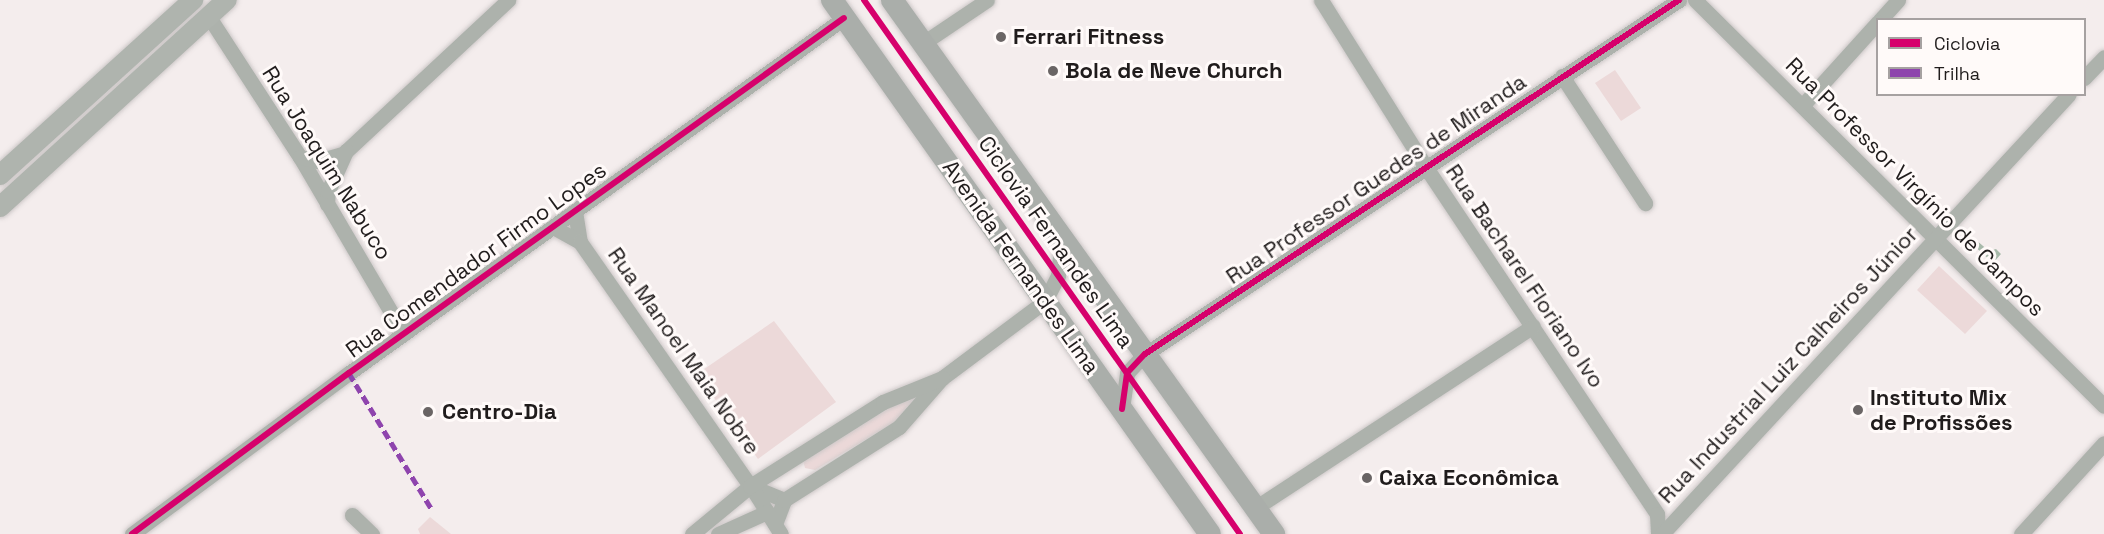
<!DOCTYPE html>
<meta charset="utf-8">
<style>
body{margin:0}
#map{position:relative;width:2104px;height:534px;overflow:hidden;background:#f4eded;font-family:"Space Grotesk",sans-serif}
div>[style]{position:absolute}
.green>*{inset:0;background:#ecd9d9}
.water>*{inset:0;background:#a7b9aa}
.roads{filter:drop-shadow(0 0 2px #cdc8c8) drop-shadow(0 0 2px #cdc8c8)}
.minor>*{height:15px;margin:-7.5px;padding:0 7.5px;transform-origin:7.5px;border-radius:7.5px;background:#adb2ac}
.major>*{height:20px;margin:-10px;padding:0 10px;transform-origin:10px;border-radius:10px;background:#afb4ae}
.highway>*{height:22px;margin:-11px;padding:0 11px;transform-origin:11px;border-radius:11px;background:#aaaeaa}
.quiet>*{height:4.5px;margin-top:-2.25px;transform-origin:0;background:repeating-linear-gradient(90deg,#8e44ad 0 9px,transparent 0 13.5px)}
.cycleway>*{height:6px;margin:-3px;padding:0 3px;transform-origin:3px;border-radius:3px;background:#d6006c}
.dots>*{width:16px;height:16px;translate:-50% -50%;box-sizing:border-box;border:3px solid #fffaf9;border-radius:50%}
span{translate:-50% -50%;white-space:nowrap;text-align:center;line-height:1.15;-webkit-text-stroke:6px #fffaf9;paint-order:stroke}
.poi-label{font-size:22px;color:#201c1c;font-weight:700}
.left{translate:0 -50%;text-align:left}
.street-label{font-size:22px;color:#201c1c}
.legend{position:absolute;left:1876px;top:18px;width:210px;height:78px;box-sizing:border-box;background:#fffaf9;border:2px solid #a6a1a1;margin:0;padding:8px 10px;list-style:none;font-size:18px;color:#201c1c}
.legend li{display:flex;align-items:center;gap:12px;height:30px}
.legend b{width:30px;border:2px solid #a6a1a1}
</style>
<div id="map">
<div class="green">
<i style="clip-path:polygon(1615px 70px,1641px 108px,1621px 121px,1595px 83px)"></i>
<i style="clip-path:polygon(1939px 266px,1987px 311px,1965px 334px,1917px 290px)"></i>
<i style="clip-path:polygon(774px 321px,836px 402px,758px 459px,697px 374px)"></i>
<i style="clip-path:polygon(911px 394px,918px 397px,903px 417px,815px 470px,805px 468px,803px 460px)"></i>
<i style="clip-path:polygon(430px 517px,451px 534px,420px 534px,418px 529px)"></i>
</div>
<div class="water">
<i style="clip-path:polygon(1976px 240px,1989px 251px,1996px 249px,2001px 254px,1993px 263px,1972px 244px)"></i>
</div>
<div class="roads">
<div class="minor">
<i style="left:1321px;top:0;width:199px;rotate:57.9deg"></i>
<i style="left:1427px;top:169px;width:415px;rotate:56.3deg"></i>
<i style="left:1657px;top:514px;width:20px;rotate:87deg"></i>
<i style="left:1695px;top:0;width:576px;rotate:44.79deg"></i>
<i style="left:209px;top:17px;width:167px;rotate:57deg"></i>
<i style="left:300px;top:157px;width:205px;rotate:59.6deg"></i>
<i style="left:1880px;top:20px;width:27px;rotate:-48deg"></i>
<i style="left:923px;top:43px;width:77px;rotate:-33.9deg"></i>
<i style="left:1562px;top:76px;width:152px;rotate:56.8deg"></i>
<i style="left:2084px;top:78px;width:29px;rotate:-46deg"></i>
<i style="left:1802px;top:106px;width:113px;rotate:-47.9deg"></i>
<i style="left:300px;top:157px;width:18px;rotate:13deg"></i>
<i style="left:318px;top:161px;width:26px;rotate:-16deg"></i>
<i style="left:343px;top:154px;width:226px;rotate:-43deg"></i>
<i style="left:327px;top:204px;width:13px;rotate:-86deg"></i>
<i style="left:328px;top:191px;width:44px;rotate:-65.8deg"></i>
<i style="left:575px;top:211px;width:31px;rotate:81deg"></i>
<i style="left:553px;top:227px;width:31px;rotate:29deg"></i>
<i style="left:580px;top:242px;width:297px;rotate:55.1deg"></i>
<i style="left:750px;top:486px;width:37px;rotate:22deg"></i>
<i style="left:1122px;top:409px;width:36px;rotate:-82deg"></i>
<i style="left:1127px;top:373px;width:26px;rotate:-47deg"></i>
<i style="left:1145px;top:354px;width:641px;rotate:-33.54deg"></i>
<i style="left:752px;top:488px;width:54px;rotate:57.8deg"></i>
<i style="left:1255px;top:508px;width:332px;rotate:-33.2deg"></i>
<i style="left:352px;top:515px;width:28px;rotate:44deg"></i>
<i style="left:775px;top:524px;width:26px;rotate:-69deg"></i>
<i style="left:784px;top:500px;width:136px;rotate:-32.4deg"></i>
<i style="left:899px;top:427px;width:65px;rotate:-48.7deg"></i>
<i style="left:942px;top:378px;width:129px;rotate:-36.8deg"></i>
<i style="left:1045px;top:301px;width:28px;rotate:-63deg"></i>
<i style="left:1058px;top:276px;width:36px;rotate:-84deg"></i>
<i style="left:132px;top:534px;width:270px;rotate:-36.6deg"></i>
<i style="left:349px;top:373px;width:609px;rotate:-35.65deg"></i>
<i style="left:692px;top:534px;width:75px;rotate:-39.6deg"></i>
<i style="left:750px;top:486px;width:157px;rotate:-32.3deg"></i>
<i style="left:883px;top:402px;width:64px;rotate:-22.1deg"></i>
<i style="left:718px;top:534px;width:54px;rotate:-24.2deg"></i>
<i style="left:1662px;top:534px;width:599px;rotate:-47.23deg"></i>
<i style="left:2021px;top:534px;width:123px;rotate:-47.6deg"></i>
</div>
<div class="major">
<i style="left:0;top:175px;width:261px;rotate:-42.2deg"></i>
<i style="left:0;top:207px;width:307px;rotate:-42.4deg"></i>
</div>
<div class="highway">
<i style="left:832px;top:0;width:654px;rotate:54.71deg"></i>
<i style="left:892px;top:0;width:657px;rotate:54.42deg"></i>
</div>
</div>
<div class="quiet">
<i style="left:349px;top:373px;width:158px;rotate:58.7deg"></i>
</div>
<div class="cycleway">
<i style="left:864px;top:0;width:653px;rotate:54.85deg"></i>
<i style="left:1122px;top:409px;width:36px;rotate:-82deg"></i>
<i style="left:1127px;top:373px;width:26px;rotate:-47deg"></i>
<i style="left:1145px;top:354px;width:641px;rotate:-33.54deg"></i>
<i style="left:132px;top:534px;width:270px;rotate:-36.6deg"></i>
<i style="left:349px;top:373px;width:609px;rotate:-35.65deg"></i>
</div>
<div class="dots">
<i style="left:1001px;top:37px;background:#6a6565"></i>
<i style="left:1053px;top:71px;background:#6a6565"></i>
<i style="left:1858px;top:410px;background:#6a6565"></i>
<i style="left:428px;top:412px;background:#6a6565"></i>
<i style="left:1367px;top:478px;background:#6a6565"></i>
</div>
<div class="poi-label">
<span class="left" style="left:1013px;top:37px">Ferrari Fitness</span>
<span class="left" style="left:1065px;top:71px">Bola de Neve Church</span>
<span class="left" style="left:1870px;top:410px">Instituto Mix<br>de Profissões</span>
<span class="left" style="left:442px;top:412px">Centro-Dia</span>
<span class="left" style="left:1379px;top:478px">Caixa Econômica</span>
</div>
<div class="street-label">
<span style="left:327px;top:163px;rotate:58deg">Rua Joaquim Nabuco</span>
<span style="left:1376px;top:179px;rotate:-34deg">Rua Professor Guedes de Miranda</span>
<span style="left:1915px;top:187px;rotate:45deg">Rua Professor Virgínio de Campos</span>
<span style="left:1056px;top:242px;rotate:55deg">Ciclovia Fernandes Lima</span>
<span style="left:476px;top:260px;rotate:-36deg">Rua Comendador Firmo Lopes</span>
<span style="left:1021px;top:267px;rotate:55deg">Avenida Fernandes Lima</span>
<span style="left:1525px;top:276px;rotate:56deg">Rua Bacharel Floriano Ivo</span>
<span style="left:684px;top:351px;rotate:55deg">Rua Manoel Maia Nobre</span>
<span style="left:1788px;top:365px;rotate:-47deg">Rua Industrial Luiz Calheiros Júnior</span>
</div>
<ul class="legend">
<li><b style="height:8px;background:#d6006c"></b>Ciclovia</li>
<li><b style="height:8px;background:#8e44ad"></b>Trilha</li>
</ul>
</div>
